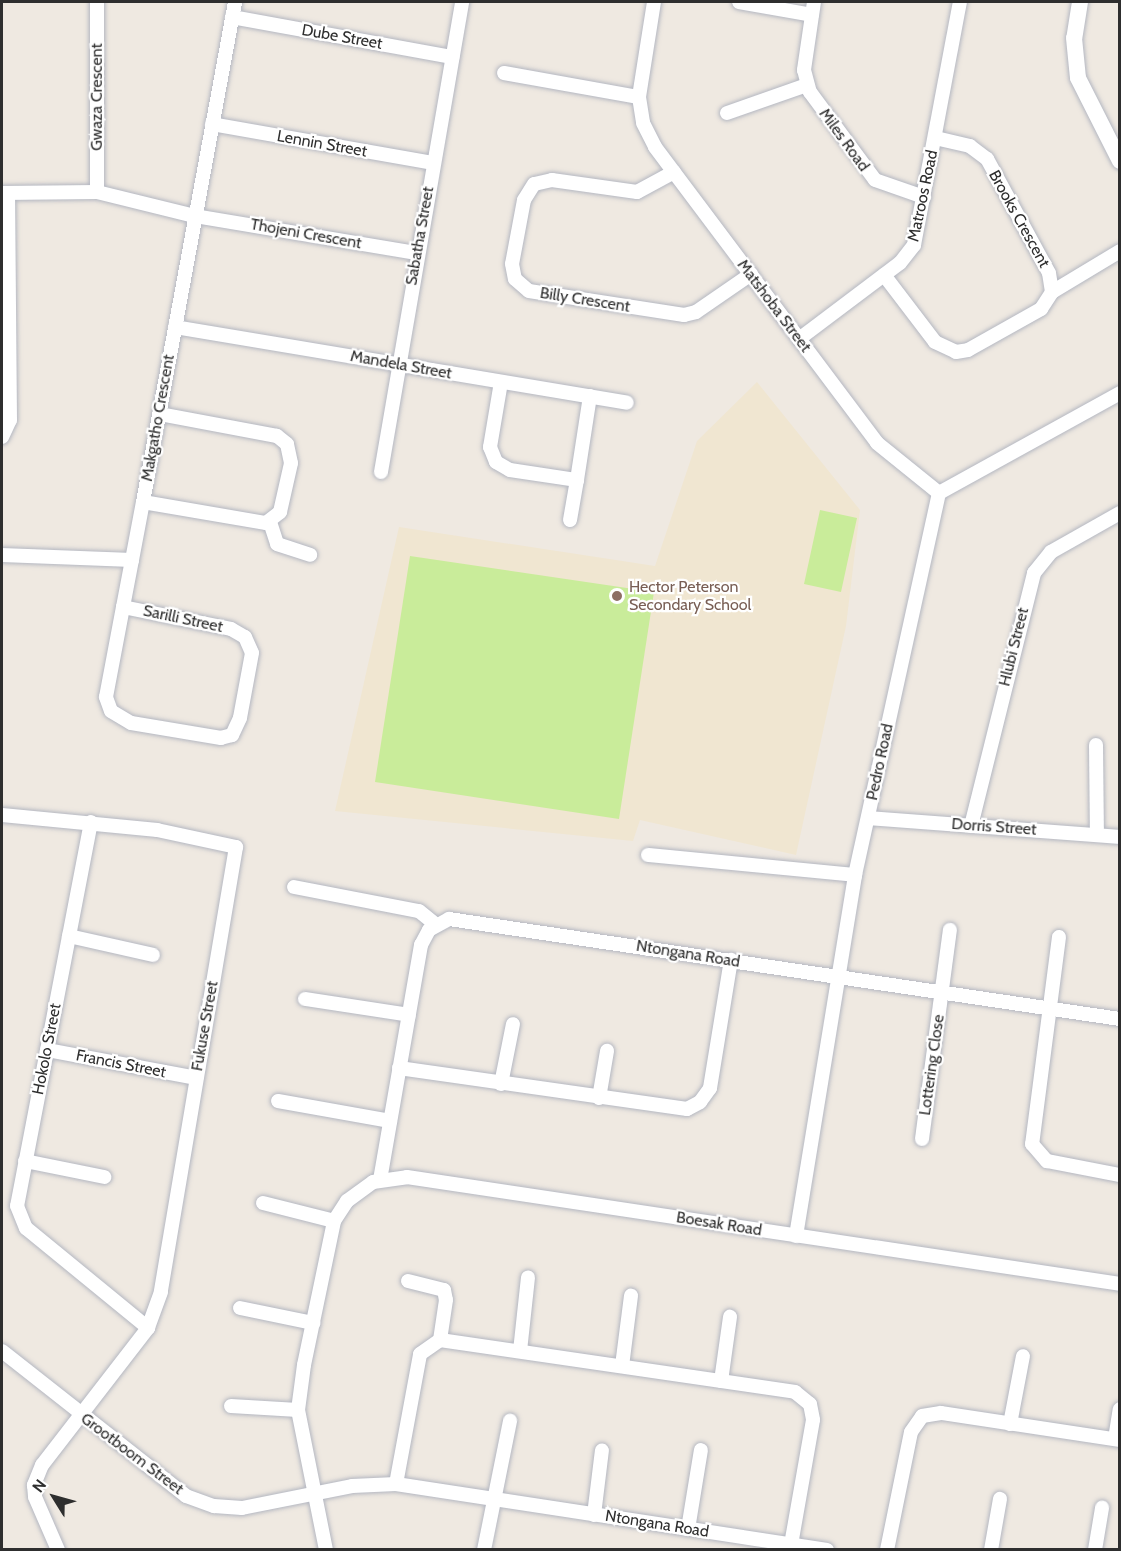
<!DOCTYPE html>
<style>
body{margin:0}
#map{position:relative;width:1121px;height:1551px;overflow:hidden;background:#efe9e1;font-family:Cabin,sans-serif}
div>[style]{position:absolute}
.education>*{inset:0;background:#f0e6d1}
.pitch>*{inset:0;background:#c9ec9a}
.roads{filter:drop-shadow(0 0 2px #b4b7c1) drop-shadow(0 0 2px #b4b7c1)}
.minor>*{height:14px;margin:-7px;padding:0 7px;transform-origin:7px;border-radius:7px;background:#fff}
.tertiary>*{height:16px;margin:-8px;padding:0 8px;transform-origin:8px;border-radius:8px;background:#fff}
.dots>*{width:16px;height:16px;translate:-50% -50%;box-sizing:border-box;border:3px solid #fff;border-radius:50%}
span{translate:-50% -50%;white-space:nowrap;text-align:center;line-height:1.15;-webkit-text-stroke:4.5px #fff;paint-order:stroke}
.street-label{font-size:16px;color:#2e2e2e}
.education-label{font-size:16px;color:#785e54}
.left{translate:0 -50%;text-align:left}
.frame{position:absolute;inset:0;border:3px solid #2e2e2e;pointer-events:none}
.north{position:absolute;left:24px;top:1467px;width:60px;height:60px;-webkit-text-stroke:4px #fff;paint-order:stroke;rotate:307deg;font-size:16px;font-weight:700;line-height:24px;text-align:center;color:#2e2e2e}
.north::after{content:'';display:block;margin:auto;width:21px;height:27px;background:#2e2e2e;clip-path:polygon(50% 0,100% 100%,50% 72%,0 100%)}
</style>
<div id="map">
<div class="education">
<i style="clip-path:polygon(757px 382px,860px 510px,846px 626px,796px 855px,640px 820px,633px 841px,335px 811px,399px 527px,655px 566px,697px 441px)"></i>
</div>
<div class="pitch">
<i style="clip-path:polygon(820px 510px,857px 518px,841px 592px,804px 584px)"></i>
<i style="clip-path:polygon(410px 556px,654px 592px,619px 819px,375px 782px)"></i>
</div>
<div class="roads">
<div class="minor">
<i style="left:97px;top:2px;width:190px;rotate:90deg"></i>
<i style="left:654px;top:2px;width:96px;rotate:99deg"></i>
<i style="left:639px;top:97px;width:26px;rotate:81deg"></i>
<i style="left:643px;top:123px;width:27px;rotate:63deg"></i>
<i style="left:655px;top:147px;width:370px;rotate:53.1deg"></i>
<i style="left:877px;top:443px;width:80px;rotate:38.9deg"></i>
<i style="left:739px;top:2px;width:74px;rotate:10.1deg"></i>
<i style="left:814px;top:2px;width:69px;rotate:98.4deg"></i>
<i style="left:804px;top:70px;width:23px;rotate:75deg"></i>
<i style="left:810px;top:92px;width:109px;rotate:53.5deg"></i>
<i style="left:875px;top:180px;width:52px;rotate:19.1deg"></i>
<i style="left:232px;top:17px;width:224px;rotate:10.3deg"></i>
<i style="left:504px;top:73px;width:137px;rotate:10.1deg"></i>
<i style="left:727px;top:113px;width:85px;rotate:-19.3deg"></i>
<i style="left:212px;top:124px;width:224px;rotate:10deg"></i>
<i style="left:674px;top:172px;width:42px;rotate:151.6deg"></i>
<i style="left:637px;top:192px;width:86px;rotate:-172deg"></i>
<i style="left:552px;top:180px;width:18px;rotate:167deg"></i>
<i style="left:534px;top:184px;width:19px;rotate:122deg"></i>
<i style="left:524px;top:200px;width:65px;rotate:100.6deg"></i>
<i style="left:512px;top:264px;width:15px;rotate:79deg"></i>
<i style="left:515px;top:279px;width:18px;rotate:41deg"></i>
<i style="left:529px;top:291px;width:157px;rotate:8.8deg"></i>
<i style="left:684px;top:315px;width:12px;rotate:-14deg"></i>
<i style="left:696px;top:312px;width:67px;rotate:-34.6deg"></i>
<i style="left:2px;top:193px;width:95px;rotate:-0.6deg"></i>
<i style="left:97px;top:192px;width:101px;rotate:13.8deg"></i>
<i style="left:195px;top:216px;width:224px;rotate:9.5deg"></i>
<i style="left:884px;top:275px;width:84px;rotate:52.7deg"></i>
<i style="left:935px;top:342px;width:23px;rotate:25deg"></i>
<i style="left:956px;top:352px;width:12px;rotate:-9deg"></i>
<i style="left:968px;top:350px;width:84px;rotate:-29.3deg"></i>
<i style="left:1041px;top:309px;width:20px;rotate:-57deg"></i>
<i style="left:1052px;top:292px;width:19px;rotate:-99deg"></i>
<i style="left:1049px;top:273px;width:130px;rotate:-118.5deg"></i>
<i style="left:987px;top:159px;width:21px;rotate:-143deg"></i>
<i style="left:970px;top:146px;width:36px;rotate:-167deg"></i>
<i style="left:1052px;top:292px;width:79px;rotate:-31.1deg"></i>
<i style="left:175px;top:327px;width:458px;rotate:9.5deg"></i>
<i style="left:799px;top:339px;width:126px;rotate:-37deg"></i>
<i style="left:900px;top:263px;width:23px;rotate:-52deg"></i>
<i style="left:914px;top:245px;width:247px;rotate:-79.3deg"></i>
<i style="left:501px;top:382px;width:66px;rotate:99.6deg"></i>
<i style="left:490px;top:447px;width:16px;rotate:68deg"></i>
<i style="left:496px;top:462px;width:16px;rotate:30deg"></i>
<i style="left:510px;top:470px;width:68px;rotate:8.5deg"></i>
<i style="left:577px;top:480px;width:85px;rotate:-81.2deg"></i>
<i style="left:2px;top:437px;width:19px;rotate:-65deg"></i>
<i style="left:10px;top:420px;width:227px;rotate:-90.5deg"></i>
<i style="left:381px;top:472px;width:477px;rotate:-80.2deg"></i>
<i style="left:143px;top:502px;width:125px;rotate:9.7deg"></i>
<i style="left:266px;top:523px;width:18px;rotate:-38deg"></i>
<i style="left:280px;top:512px;width:50px;rotate:-77.3deg"></i>
<i style="left:291px;top:463px;width:19px;rotate:-102deg"></i>
<i style="left:287px;top:444px;width:13px;rotate:-141deg"></i>
<i style="left:277px;top:436px;width:120px;rotate:-169.4deg"></i>
<i style="left:570px;top:520px;width:41px;rotate:-80.1deg"></i>
<i style="left:270px;top:522px;width:23px;rotate:72deg"></i>
<i style="left:277px;top:544px;width:35px;rotate:18deg"></i>
<i style="left:2px;top:555px;width:130px;rotate:2.2deg"></i>
<i style="left:123px;top:607px;width:110px;rotate:11.5deg"></i>
<i style="left:231px;top:629px;width:16px;rotate:30deg"></i>
<i style="left:245px;top:637px;width:17px;rotate:66deg"></i>
<i style="left:252px;top:653px;width:66px;rotate:100.5deg"></i>
<i style="left:240px;top:718px;width:19px;rotate:115deg"></i>
<i style="left:232px;top:735px;width:11px;rotate:165deg"></i>
<i style="left:221px;top:738px;width:91px;rotate:-170.5deg"></i>
<i style="left:131px;top:723px;width:23px;rotate:-149deg"></i>
<i style="left:111px;top:711px;width:15px;rotate:-110deg"></i>
<i style="left:106px;top:697px;width:92px;rotate:-79.3deg"></i>
<i style="left:123px;top:607px;width:48px;rotate:-79.2deg"></i>
<i style="left:132px;top:560px;width:59px;rotate:-79.3deg"></i>
<i style="left:143px;top:502px;width:508px;rotate:-79.57deg"></i>
<i style="left:1096px;top:745px;width:90px;rotate:89.4deg"></i>
<i style="left:2px;top:815px;width:156px;rotate:5.5deg"></i>
<i style="left:157px;top:830px;width:81px;rotate:12.1deg"></i>
<i style="left:236px;top:847px;width:451px;rotate:99.6deg"></i>
<i style="left:161px;top:1292px;width:38px;rotate:110deg"></i>
<i style="left:148px;top:1328px;width:173px;rotate:127.7deg"></i>
<i style="left:42px;top:1465px;width:22px;rotate:112deg"></i>
<i style="left:34px;top:1485px;width:12px;rotate:85deg"></i>
<i style="left:35px;top:1497px;width:58px;rotate:66.5deg"></i>
<i style="left:868px;top:818px;width:253px;rotate:4.3deg"></i>
<i style="left:91px;top:822px;width:391px;rotate:100.9deg"></i>
<i style="left:17px;top:1206px;width:24px;rotate:68deg"></i>
<i style="left:26px;top:1228px;width:158px;rotate:39.3deg"></i>
<i style="left:971px;top:826px;width:261px;rotate:-76deg"></i>
<i style="left:1034px;top:573px;width:27px;rotate:-51deg"></i>
<i style="left:1051px;top:552px;width:79px;rotate:-29.5deg"></i>
<i style="left:648px;top:855px;width:208px;rotate:5.5deg"></i>
<i style="left:294px;top:887px;width:127px;rotate:10.9deg"></i>
<i style="left:419px;top:911px;width:21px;rotate:39deg"></i>
<i style="left:69px;top:936px;width:86px;rotate:12.7deg"></i>
<i style="left:1059px;top:937px;width:209px;rotate:97.4deg"></i>
<i style="left:1032px;top:1144px;width:23px;rotate:49deg"></i>
<i style="left:1047px;top:1161px;width:74px;rotate:10.9deg"></i>
<i style="left:305px;top:999px;width:105px;rotate:8.7deg"></i>
<i style="left:47px;top:1050px;width:152px;rotate:10.6deg"></i>
<i style="left:399px;top:1068px;width:291px;rotate:8.1deg"></i>
<i style="left:687px;top:1109px;width:15px;rotate:-28deg"></i>
<i style="left:700px;top:1102px;width:17px;rotate:-54deg"></i>
<i style="left:710px;top:1088px;width:130px;rotate:-80.7deg"></i>
<i style="left:501px;top:1084px;width:61px;rotate:-78.7deg"></i>
<i style="left:599px;top:1098px;width:48px;rotate:-80.3deg"></i>
<i style="left:278px;top:1101px;width:114px;rotate:10.1deg"></i>
<i style="left:922px;top:1139px;width:211px;rotate:-82.4deg"></i>
<i style="left:25px;top:1161px;width:81px;rotate:11.4deg"></i>
<i style="left:380px;top:1180px;width:239px;rotate:-80.1deg"></i>
<i style="left:421px;top:945px;width:17px;rotate:-62deg"></i>
<i style="left:429px;top:930px;width:23px;rotate:-29deg"></i>
<i style="left:449px;top:919px;width:678px;rotate:8.48deg"></i>
<i style="left:263px;top:1203px;width:73px;rotate:14.2deg"></i>
<i style="left:796px;top:1236px;width:366px;rotate:-80.7deg"></i>
<i style="left:855px;top:875px;width:391px;rotate:-77.6deg"></i>
<i style="left:939px;top:493px;width:207px;rotate:-28.9deg"></i>
<i style="left:408px;top:1281px;width:37px;rotate:14deg"></i>
<i style="left:444px;top:1290px;width:10px;rotate:79deg"></i>
<i style="left:446px;top:1300px;width:40px;rotate:98.5deg"></i>
<i style="left:240px;top:1308px;width:75px;rotate:11.6deg"></i>
<i style="left:2px;top:1351px;width:234px;rotate:38.2deg"></i>
<i style="left:186px;top:1496px;width:30px;rotate:20deg"></i>
<i style="left:214px;top:1506px;width:28px;rotate:4deg"></i>
<i style="left:242px;top:1508px;width:112px;rotate:-11.3deg"></i>
<i style="left:352px;top:1486px;width:44px;rotate:-2.6deg"></i>
<i style="left:396px;top:1484px;width:436px;rotate:8.7deg"></i>
<i style="left:520px;top:1351px;width:74px;rotate:-83.8deg"></i>
<i style="left:622px;top:1366px;width:71px;rotate:-82.7deg"></i>
<i style="left:721px;top:1381px;width:65px;rotate:-82deg"></i>
<i style="left:231px;top:1406px;width:67px;rotate:3.4deg"></i>
<i style="left:1010px;top:1424px;width:69px;rotate:-79.2deg"></i>
<i style="left:1115px;top:1439px;width:30px;rotate:-81deg"></i>
<i style="left:396px;top:1484px;width:132px;rotate:-79.5deg"></i>
<i style="left:420px;top:1354px;width:24px;rotate:-35deg"></i>
<i style="left:440px;top:1340px;width:359px;rotate:8.3deg"></i>
<i style="left:795px;top:1392px;width:19px;rotate:39deg"></i>
<i style="left:810px;top:1404px;width:16px;rotate:79deg"></i>
<i style="left:813px;top:1420px;width:132px;rotate:100deg"></i>
<i style="left:594px;top:1515px;width:65px;rotate:-83deg"></i>
<i style="left:688px;top:1529px;width:80px;rotate:-80.7deg"></i>
<i style="left:326px;top:1550px;width:143px;rotate:-101.3deg"></i>
<i style="left:298px;top:1410px;width:45px;rotate:-82.4deg"></i>
<i style="left:304px;top:1365px;width:147px;rotate:-78.2deg"></i>
<i style="left:334px;top:1221px;width:24px;rotate:-57deg"></i>
<i style="left:347px;top:1201px;width:32px;rotate:-36deg"></i>
<i style="left:373px;top:1182px;width:34px;rotate:-8deg"></i>
<i style="left:407px;top:1177px;width:721px;rotate:8.53deg"></i>
<i style="left:484px;top:1550px;width:132px;rotate:-78.6deg"></i>
<i style="left:887px;top:1550px;width:120px;rotate:-78.5deg"></i>
<i style="left:911px;top:1432px;width:19px;rotate:-55deg"></i>
<i style="left:922px;top:1416px;width:19px;rotate:-9deg"></i>
<i style="left:941px;top:1413px;width:181px;rotate:8.6deg"></i>
<i style="left:991px;top:1550px;width:52px;rotate:-80deg"></i>
<i style="left:1095px;top:1550px;width:43px;rotate:-80.5deg"></i>
</div>
<div class="tertiary">
<i style="left:1080px;top:2px;width:36px;rotate:99deg"></i>
<i style="left:1074px;top:38px;width:40px;rotate:84.3deg"></i>
<i style="left:1078px;top:78px;width:93px;rotate:63.2deg"></i>
</div>
</div>
<div class="dots">
<i style="left:617px;top:596px;background:#8d6e63"></i>
</div>
<div class="street-label">
<span style="left:342px;top:37px;rotate:10deg">Dube Street</span>
<span style="left:97px;top:97px;rotate:-90deg">Gwaza Crescent</span>
<span style="left:844px;top:140px;rotate:54deg">Miles Road</span>
<span style="left:322px;top:144px;rotate:10deg">Lennin Street</span>
<span style="left:923px;top:196px;rotate:-78deg">Matroos Road</span>
<span style="left:1019px;top:219px;rotate:61deg">Brooks Crescent</span>
<span style="left:306px;top:234px;rotate:10deg">Thojeni Crescent</span>
<span style="left:420px;top:236px;rotate:-80deg">Sabatha Street</span>
<span style="left:585px;top:300px;rotate:9deg">Billy Crescent</span>
<span style="left:774px;top:306px;rotate:53deg">Matshoba Street</span>
<span style="left:401px;top:365px;rotate:10deg">Mandela Street</span>
<span style="left:158px;top:418px;rotate:-80deg">Makgatho Crescent</span>
<span style="left:183px;top:619px;rotate:12deg">Sarilli Street</span>
<span style="left:1014px;top:647px;rotate:-76deg">Hlubi Street</span>
<span style="left:880px;top:762px;rotate:-78deg">Pedro Road</span>
<span style="left:994px;top:827px;rotate:4deg">Dorris Street</span>
<span style="left:688px;top:954px;rotate:9deg">Ntongana Road</span>
<span style="left:205px;top:1026px;rotate:-80deg">Fukuse Street</span>
<span style="left:47px;top:1049px;rotate:-79deg">Hokolo Street</span>
<span style="left:121px;top:1064px;rotate:11deg">Francis Street</span>
<span style="left:932px;top:1065px;rotate:-82deg">Lottering Close</span>
<span style="left:719px;top:1224px;rotate:9deg">Boesak Road</span>
<span style="left:132px;top:1454px;rotate:37deg">Grootboom Street</span>
<span style="left:657px;top:1524px;rotate:9deg">Ntongana Road</span>
</div>
<div class="education-label">
<span class="left" style="left:629px;top:596px">Hector Peterson<br>Secondary School</span>
</div>
<div class="frame"></div>
<div class="north">N</div>
</div>
